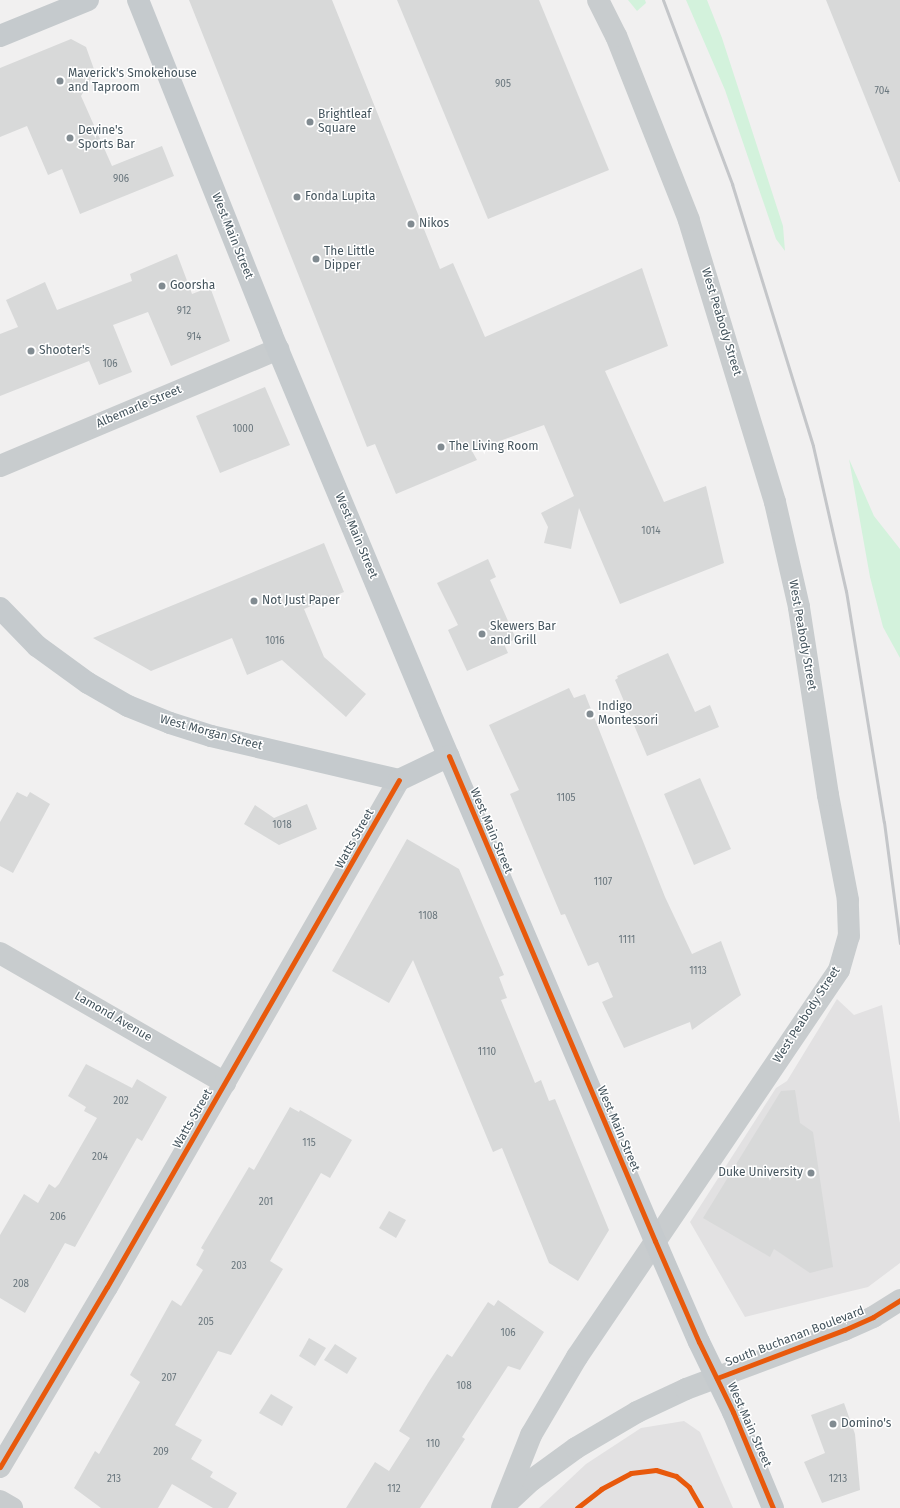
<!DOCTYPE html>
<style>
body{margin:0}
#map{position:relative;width:900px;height:1508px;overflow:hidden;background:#f1f0f0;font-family:"Fira Sans",sans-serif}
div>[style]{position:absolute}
.education>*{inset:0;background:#e2e1e2}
.green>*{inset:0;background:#d3f2dc}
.building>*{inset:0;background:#d8d9d9}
.minor>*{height:22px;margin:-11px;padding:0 11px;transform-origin:11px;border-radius:11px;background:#c8ccce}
.major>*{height:22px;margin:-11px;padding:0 11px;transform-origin:11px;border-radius:11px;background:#c5cacd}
.rail>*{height:3px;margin:-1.5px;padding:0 1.5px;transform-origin:1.5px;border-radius:1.5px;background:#c4c6c9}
.cycleway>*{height:5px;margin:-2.5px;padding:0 2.5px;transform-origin:2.5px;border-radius:2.5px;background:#e8590c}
.dots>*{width:11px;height:11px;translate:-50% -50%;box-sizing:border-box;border:2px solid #fff;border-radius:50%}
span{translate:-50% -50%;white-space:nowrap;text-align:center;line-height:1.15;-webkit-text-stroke:3px #fff;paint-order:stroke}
.number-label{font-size:10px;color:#6a777e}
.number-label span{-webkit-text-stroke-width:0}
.poi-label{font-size:12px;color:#45555e}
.left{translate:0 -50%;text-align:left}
.right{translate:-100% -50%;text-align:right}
.street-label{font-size:12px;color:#45555e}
</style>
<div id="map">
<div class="education">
<i style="clip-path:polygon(837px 999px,854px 1015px,882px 1005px,900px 1123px,900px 1263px,868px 1287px,745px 1317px,690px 1222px,776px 1088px,787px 1081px)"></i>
<i style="clip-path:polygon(684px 1421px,700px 1432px,733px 1508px,539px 1508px,586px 1464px,641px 1428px)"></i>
</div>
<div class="green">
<i style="clip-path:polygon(628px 0,645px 0,646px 3px,637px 11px)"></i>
<i style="clip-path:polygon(686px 0,707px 0,722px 38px,783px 226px,785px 251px,776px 239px,725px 90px)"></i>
<i style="clip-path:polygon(849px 459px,874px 516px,900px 549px,900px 658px,883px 627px,870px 577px)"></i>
</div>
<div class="building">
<i style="clip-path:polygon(189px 0,332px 0,440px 269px,453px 263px,485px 337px,642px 268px,668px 346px,605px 371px,664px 502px,706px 486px,724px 563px,620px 604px,579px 508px,571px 549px,544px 543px,548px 527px,541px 513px,574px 496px,544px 425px,472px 451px,477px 460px,396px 494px,375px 444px,367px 447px)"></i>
<i style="clip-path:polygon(397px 0,539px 0,609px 170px,488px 219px)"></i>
<i style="clip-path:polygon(826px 0,900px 0,900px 182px,899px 182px)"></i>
<i style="clip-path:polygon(71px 39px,86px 47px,95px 72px,81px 96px,112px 166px,162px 146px,174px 176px,80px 214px,62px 169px,48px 175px,27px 126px,0 137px,0 68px)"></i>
<i style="clip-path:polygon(177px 254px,192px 294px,210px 287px,230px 341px,171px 366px,148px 312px,113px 325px,132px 372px,99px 385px,89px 361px,0 396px,0 334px,18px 327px,6px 300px,45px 282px,57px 310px,132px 281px,130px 274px)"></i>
<i style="clip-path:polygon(265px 387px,290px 445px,220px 473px,196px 416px)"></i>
<i style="clip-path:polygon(324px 543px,344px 592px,304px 609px,324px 657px,366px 694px,346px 717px,282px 660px,247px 675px,232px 638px,151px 671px,93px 638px)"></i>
<i style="clip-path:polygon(488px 559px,496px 577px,490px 580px,516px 639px,504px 644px,508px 653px,467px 671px,448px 630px,458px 625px,437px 583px)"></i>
<i style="clip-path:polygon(668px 653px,695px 712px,710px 705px,719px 727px,647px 756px,615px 680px,618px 678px,617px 676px)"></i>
<i style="clip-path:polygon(569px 688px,574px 698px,585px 694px,665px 897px,692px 954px,721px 941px,741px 995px,692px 1030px,690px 1022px,624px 1048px,602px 1002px,613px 997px,598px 962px,588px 966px,565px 914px,561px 915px,510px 794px,519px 790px,489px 725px)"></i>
<i style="clip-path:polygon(700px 778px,731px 849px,694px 865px,664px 794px)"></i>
<i style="clip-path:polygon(17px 792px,27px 797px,30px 792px,50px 804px,13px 873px,0 866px,0 822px)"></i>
<i style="clip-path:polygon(307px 804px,317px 829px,279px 845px,244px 824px,255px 805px,274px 818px)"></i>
<i style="clip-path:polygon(407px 839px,459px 869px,504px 975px,499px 977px,507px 998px,501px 1000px,535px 1083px,541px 1080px,549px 1101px,555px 1099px,609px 1230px,578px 1281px,549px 1263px,502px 1148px,493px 1152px,413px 960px,389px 1003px,332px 971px)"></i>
<i style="clip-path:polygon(86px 1064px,132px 1088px,137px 1079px,167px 1097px,142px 1141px,137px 1138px,75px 1247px,65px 1243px,25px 1313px,0 1298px,0 1235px,24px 1194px,38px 1203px,49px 1184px,55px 1188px,59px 1184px,97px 1118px,84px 1111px,86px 1107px,68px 1096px)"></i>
<i style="clip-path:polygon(795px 1090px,800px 1123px,813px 1132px,833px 1267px,810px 1273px,774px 1249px,770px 1257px,703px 1218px,781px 1091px)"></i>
<i style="clip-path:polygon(290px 1107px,299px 1112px,300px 1110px,352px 1140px,330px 1178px,321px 1173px,270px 1261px,283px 1269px,231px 1355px,218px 1351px,175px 1425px,202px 1440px,191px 1459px,213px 1472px,210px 1477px,237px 1493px,228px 1508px,213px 1508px,172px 1484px,158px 1508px,101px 1508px,74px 1488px,95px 1451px,99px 1454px,140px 1382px,130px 1375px,172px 1300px,181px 1306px,203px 1270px,196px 1265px,204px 1250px,201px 1248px,249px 1167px,254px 1170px)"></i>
<i style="clip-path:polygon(389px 1211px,406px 1220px,396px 1238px,379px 1228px)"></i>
<i style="clip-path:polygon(498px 1300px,544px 1332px,520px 1370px,508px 1366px,462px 1437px,465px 1439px,420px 1508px,346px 1508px,375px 1462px,389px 1471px,410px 1438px,399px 1431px,428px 1383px,447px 1354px,452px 1357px,488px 1302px,494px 1306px)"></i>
<i style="clip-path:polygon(309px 1338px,326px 1348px,315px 1366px,299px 1356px)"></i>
<i style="clip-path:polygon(335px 1344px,357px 1358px,347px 1374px,324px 1360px)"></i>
<i style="clip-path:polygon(271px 1394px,293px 1407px,282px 1426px,259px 1413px)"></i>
<i style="clip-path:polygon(844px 1403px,855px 1434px,860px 1490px,822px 1503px,804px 1462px,825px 1453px,811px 1415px)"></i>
</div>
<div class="minor">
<i style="left:0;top:466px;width:302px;rotate:-22.8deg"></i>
<i style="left:0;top:953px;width:260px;rotate:30deg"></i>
<i style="left:0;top:1467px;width:209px;rotate:-59.3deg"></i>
<i style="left:107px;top:1287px;width:585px;rotate:-60.06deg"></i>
<i style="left:0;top:1501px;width:14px;rotate:30deg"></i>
<i style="left:506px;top:1504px;width:35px;rotate:-43deg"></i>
<i style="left:532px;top:1480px;width:54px;rotate:-36deg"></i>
<i style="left:576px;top:1448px;width:71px;rotate:-30.5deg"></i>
<i style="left:637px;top:1412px;width:54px;rotate:-25.1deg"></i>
<i style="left:686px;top:1389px;width:169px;rotate:-20.5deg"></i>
<i style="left:844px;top:1330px;width:32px;rotate:-24deg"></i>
<i style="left:873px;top:1317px;width:32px;rotate:-32deg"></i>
<i style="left:502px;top:1508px;width:79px;rotate:-68.3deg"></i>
<i style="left:531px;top:1435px;width:91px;rotate:-59.5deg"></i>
<i style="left:577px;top:1357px;width:467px;rotate:-55.9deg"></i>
<i style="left:839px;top:970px;width:35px;rotate:-74deg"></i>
<i style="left:849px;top:936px;width:36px;rotate:-92deg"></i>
<i style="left:848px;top:900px;width:107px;rotate:-100.8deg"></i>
<i style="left:828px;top:795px;width:190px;rotate:-98.8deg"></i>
<i style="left:799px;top:607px;width:108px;rotate:-102.9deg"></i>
<i style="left:775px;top:502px;width:295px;rotate:-107deg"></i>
<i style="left:689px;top:220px;width:198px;rotate:-111.6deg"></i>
<i style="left:616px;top:36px;width:40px;rotate:-116.6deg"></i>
</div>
<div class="major">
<i style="left:138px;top:0;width:359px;rotate:68.2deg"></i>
<i style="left:271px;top:333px;width:412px;rotate:67.3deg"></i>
<i style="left:430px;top:713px;width:574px;rotate:66.92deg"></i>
<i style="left:655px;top:1241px;width:110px;rotate:66.5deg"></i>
<i style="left:699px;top:1342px;width:78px;rotate:64.1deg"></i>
<i style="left:733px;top:1412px;width:104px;rotate:67.4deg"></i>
<i style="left:0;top:36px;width:95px;rotate:-22.2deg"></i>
<i style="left:0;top:608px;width:53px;rotate:45.8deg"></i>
<i style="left:37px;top:646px;width:63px;rotate:36deg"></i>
<i style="left:88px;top:683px;width:46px;rotate:29.9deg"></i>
<i style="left:128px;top:706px;width:45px;rotate:22deg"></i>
<i style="left:170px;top:723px;width:43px;rotate:17.6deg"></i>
<i style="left:211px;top:736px;width:193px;rotate:13.2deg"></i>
<i style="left:399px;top:780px;width:55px;rotate:-25.6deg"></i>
</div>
<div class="rail">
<i style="left:663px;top:0;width:197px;rotate:69.4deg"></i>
<i style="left:732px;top:184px;width:274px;rotate:72.8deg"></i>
<i style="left:813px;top:446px;width:149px;rotate:77.2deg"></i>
<i style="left:846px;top:591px;width:234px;rotate:80.7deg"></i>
<i style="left:884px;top:822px;width:122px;rotate:82.5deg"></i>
</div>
<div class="cycleway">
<i style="left:449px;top:756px;width:527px;rotate:66.99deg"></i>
<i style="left:655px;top:1241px;width:110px;rotate:66.5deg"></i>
<i style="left:699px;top:1342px;width:78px;rotate:64.1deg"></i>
<i style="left:733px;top:1412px;width:104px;rotate:67.4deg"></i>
<i style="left:717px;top:1378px;width:136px;rotate:-20.7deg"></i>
<i style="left:844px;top:1330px;width:32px;rotate:-24deg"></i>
<i style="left:873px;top:1317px;width:32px;rotate:-32deg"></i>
<i style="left:0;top:1467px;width:209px;rotate:-59.3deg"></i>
<i style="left:107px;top:1287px;width:585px;rotate:-60.06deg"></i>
<i style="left:577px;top:1508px;width:31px;rotate:-38deg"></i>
<i style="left:601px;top:1489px;width:34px;rotate:-28deg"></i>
<i style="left:631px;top:1473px;width:25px;rotate:-7deg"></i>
<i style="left:656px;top:1470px;width:21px;rotate:17deg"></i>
<i style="left:676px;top:1476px;width:17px;rotate:40deg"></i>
<i style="left:689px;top:1487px;width:24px;rotate:60deg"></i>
</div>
<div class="dots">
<i style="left:60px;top:81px;background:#818b91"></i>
<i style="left:310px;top:122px;background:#818b91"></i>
<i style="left:70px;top:138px;background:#818b91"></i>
<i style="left:297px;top:197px;background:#818b91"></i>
<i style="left:411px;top:224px;background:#818b91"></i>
<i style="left:316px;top:259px;background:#818b91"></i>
<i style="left:162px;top:286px;background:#818b91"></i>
<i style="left:31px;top:351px;background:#818b91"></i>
<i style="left:441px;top:447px;background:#818b91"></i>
<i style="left:254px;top:601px;background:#818b91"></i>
<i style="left:482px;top:634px;background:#818b91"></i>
<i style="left:590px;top:714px;background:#818b91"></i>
<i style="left:811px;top:1173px;background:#818b91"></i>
<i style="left:833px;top:1424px;background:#818b91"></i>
</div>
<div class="number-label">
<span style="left:503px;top:85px">905</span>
<span style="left:882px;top:92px">704</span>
<span style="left:121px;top:180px">906</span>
<span style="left:184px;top:312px">912</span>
<span style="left:194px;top:338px">914</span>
<span style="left:110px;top:365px">106</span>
<span style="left:243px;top:430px">1000</span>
<span style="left:651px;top:532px">1014</span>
<span style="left:275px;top:642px">1016</span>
<span style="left:566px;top:799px">1105</span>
<span style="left:282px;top:826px">1018</span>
<span style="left:603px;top:883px">1107</span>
<span style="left:428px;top:917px">1108</span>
<span style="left:627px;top:941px">1111</span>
<span style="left:698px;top:972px">1113</span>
<span style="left:487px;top:1053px">1110</span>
<span style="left:121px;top:1102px">202</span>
<span style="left:309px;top:1144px">115</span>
<span style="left:100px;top:1158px">204</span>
<span style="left:266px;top:1203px">201</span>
<span style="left:58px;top:1218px">206</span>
<span style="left:239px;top:1267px">203</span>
<span style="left:21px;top:1285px">208</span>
<span style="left:206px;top:1323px">205</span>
<span style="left:508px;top:1334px">106</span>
<span style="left:169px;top:1379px">207</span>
<span style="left:464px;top:1387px">108</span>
<span style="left:433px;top:1445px">110</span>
<span style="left:161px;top:1453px">209</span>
<span style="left:114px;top:1480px">213</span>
<span style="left:838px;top:1480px">1213</span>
<span style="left:394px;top:1490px">112</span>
</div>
<div class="poi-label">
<span class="left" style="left:68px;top:81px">Maverick's Smokehouse<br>and Taproom</span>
<span class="left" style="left:318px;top:122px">Brightleaf<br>Square</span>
<span class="left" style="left:78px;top:138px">Devine's<br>Sports Bar</span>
<span class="left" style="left:305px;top:197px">Fonda Lupita</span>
<span class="left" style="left:419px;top:224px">Nikos</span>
<span class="left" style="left:324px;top:259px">The Little<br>Dipper</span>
<span class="left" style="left:170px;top:286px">Goorsha</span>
<span class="left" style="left:39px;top:351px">Shooter's</span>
<span class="left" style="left:449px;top:447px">The Living Room</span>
<span class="left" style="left:262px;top:601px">Not Just Paper</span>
<span class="left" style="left:490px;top:634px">Skewers Bar<br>and Grill</span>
<span class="left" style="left:598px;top:714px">Indigo<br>Montessori</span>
<span class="right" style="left:803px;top:1173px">Duke University</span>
<span class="left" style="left:841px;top:1424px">Domino's</span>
</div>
<div class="street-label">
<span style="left:232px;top:236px;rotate:68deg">West Main Street</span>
<span style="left:721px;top:322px;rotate:73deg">West Peabody Street</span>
<span style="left:139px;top:407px;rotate:-23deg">Albemarle Street</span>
<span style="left:356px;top:536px;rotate:67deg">West Main Street</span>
<span style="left:802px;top:635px;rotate:80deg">West Peabody Street</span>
<span style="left:211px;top:733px;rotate:15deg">West Morgan Street</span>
<span style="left:491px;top:831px;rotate:67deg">West Main Street</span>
<span style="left:355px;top:839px;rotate:-61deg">Watts Street</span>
<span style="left:807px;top:1015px;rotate:-57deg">West Peabody Street</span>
<span style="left:113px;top:1017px;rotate:30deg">Lamond Avenue</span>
<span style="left:193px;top:1119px;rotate:-60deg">Watts Street</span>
<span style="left:618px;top:1129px;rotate:67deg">West Main Street</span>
<span style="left:795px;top:1337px;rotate:-21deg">South Buchanan Boulevard</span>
<span style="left:749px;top:1425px;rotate:66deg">West Main Street</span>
</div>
</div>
